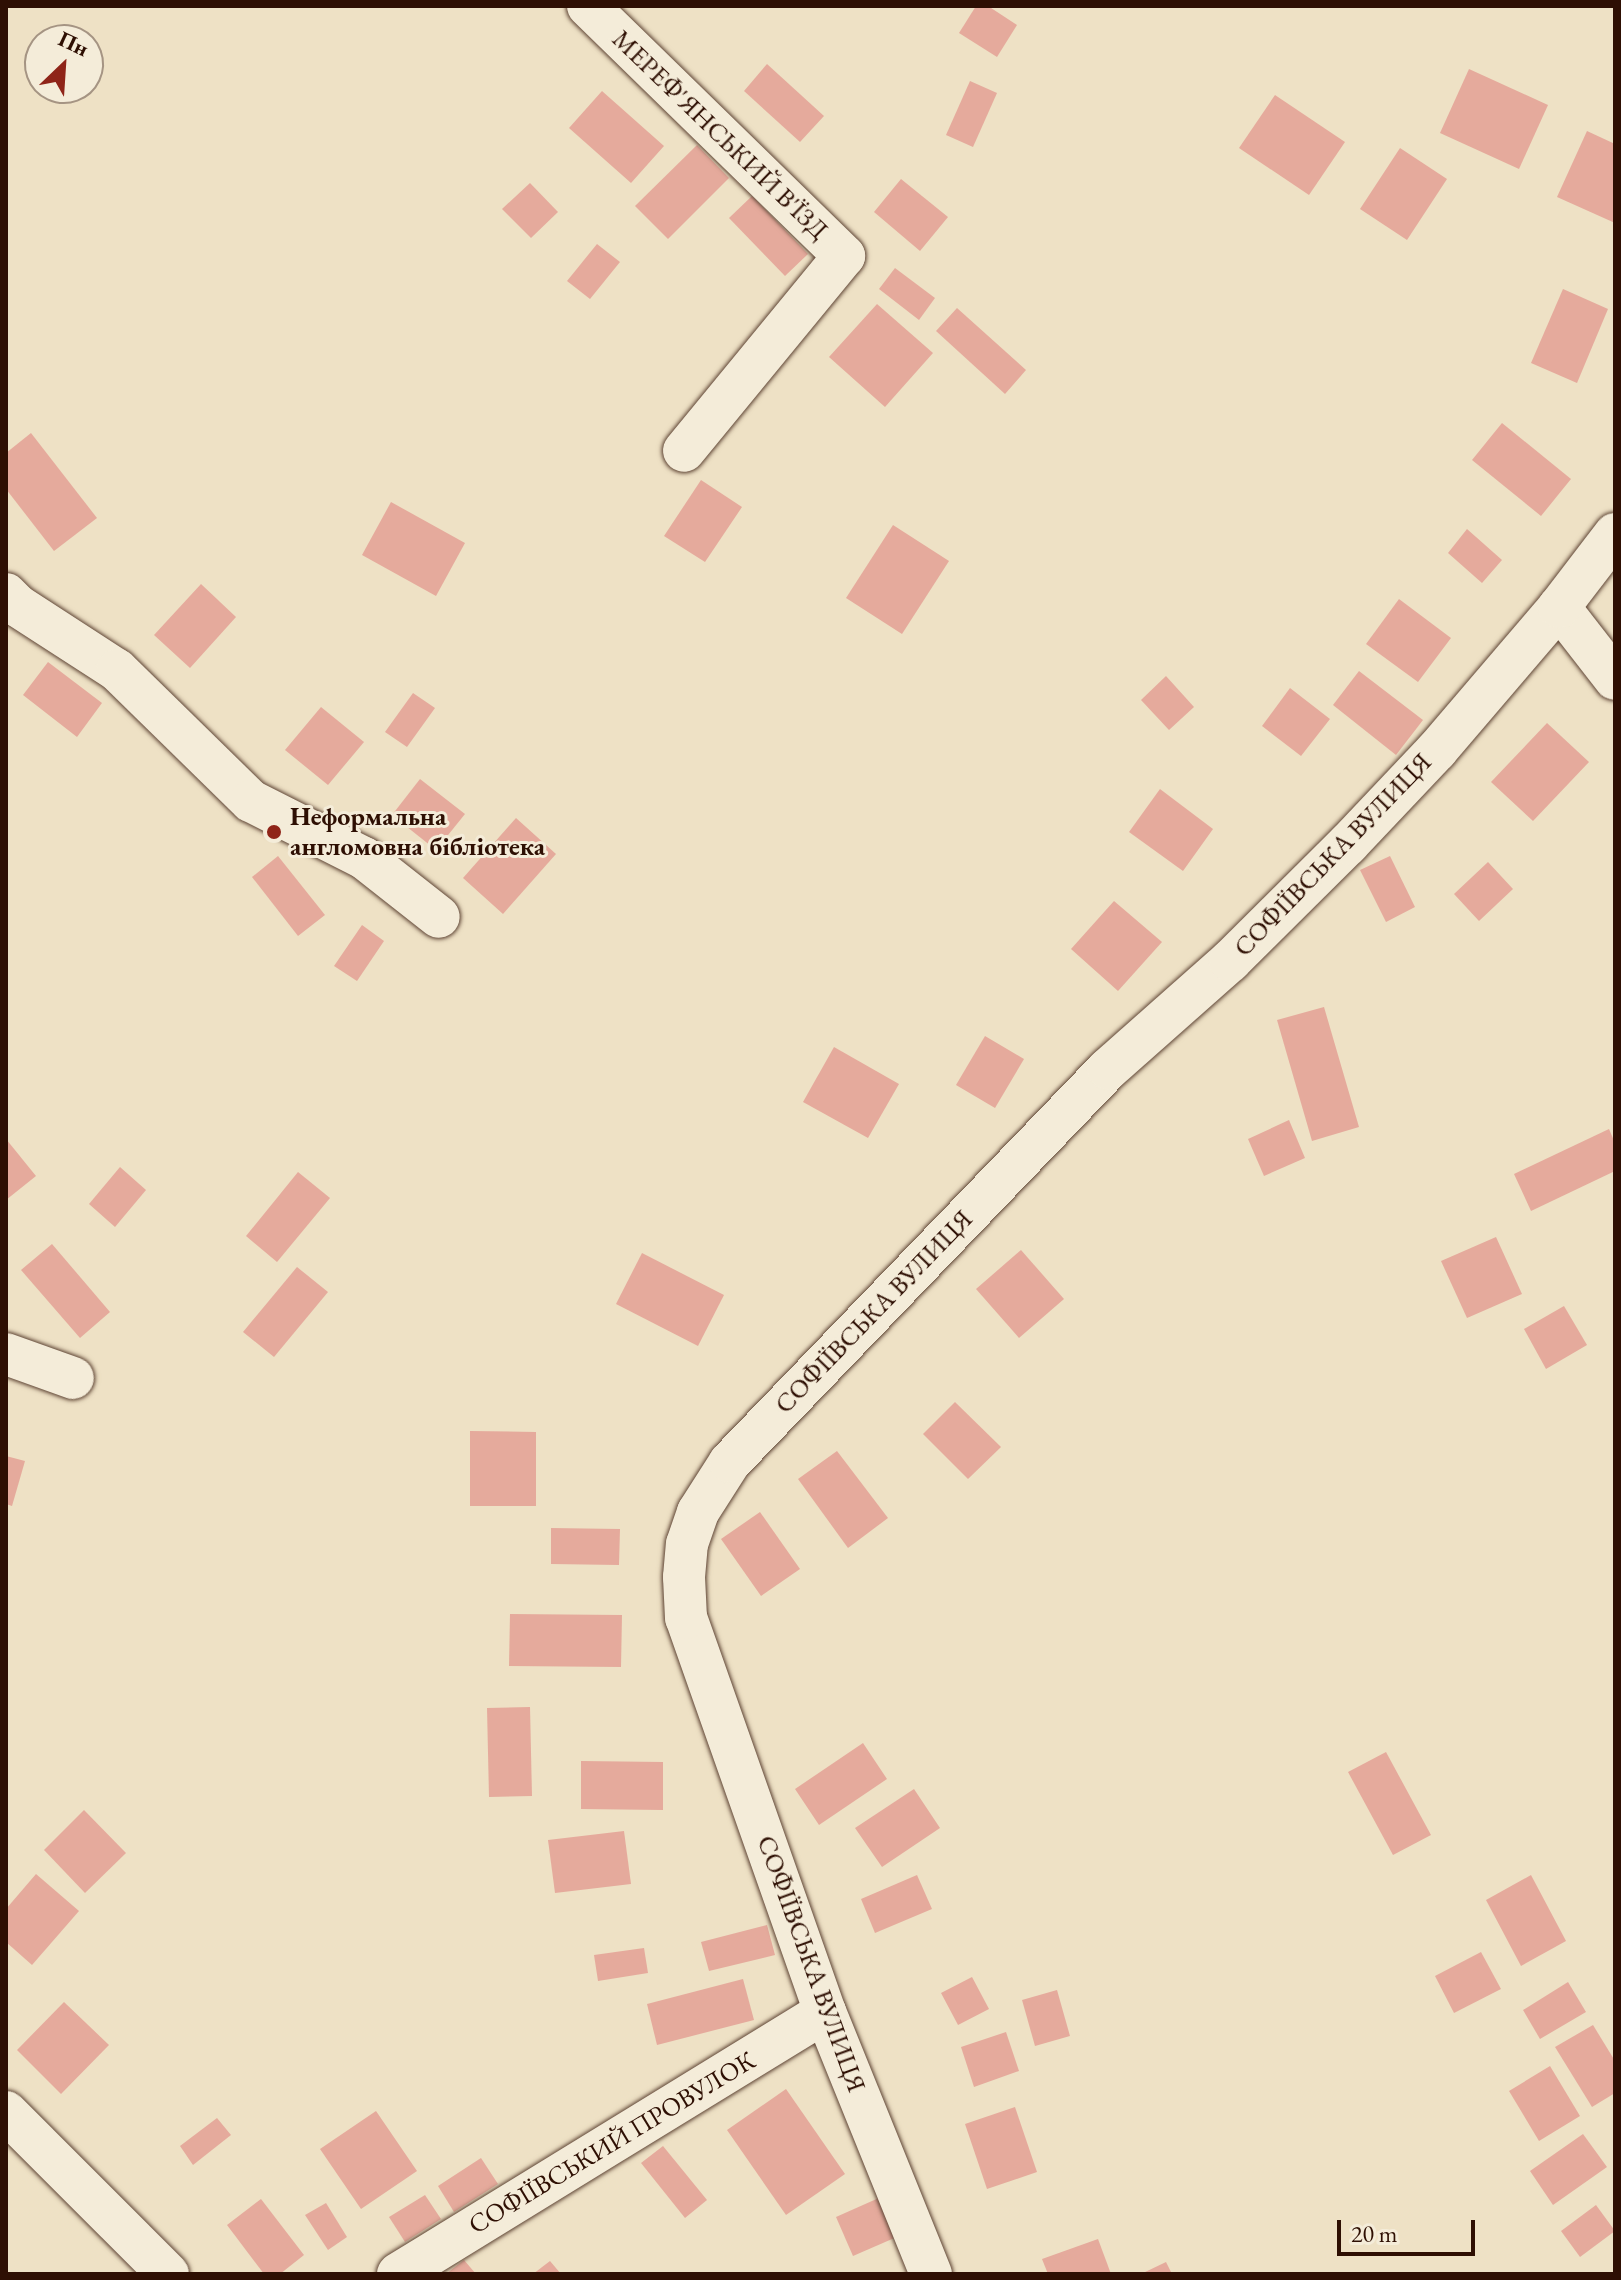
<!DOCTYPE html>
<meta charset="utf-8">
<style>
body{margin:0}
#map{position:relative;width:1621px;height:2280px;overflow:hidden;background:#eee1c5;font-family:"EB Garamond",serif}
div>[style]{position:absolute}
.building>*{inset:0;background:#e5aa9c}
.roads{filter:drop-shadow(0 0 2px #5e4434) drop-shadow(0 0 2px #5e4434)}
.minor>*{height:42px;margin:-21px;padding:0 21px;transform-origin:21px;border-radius:21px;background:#f4ecd9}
.dots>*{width:22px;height:22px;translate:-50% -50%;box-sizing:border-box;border:4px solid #f4ecd9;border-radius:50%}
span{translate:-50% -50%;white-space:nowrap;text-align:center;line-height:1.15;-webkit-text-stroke:6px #f4ecd9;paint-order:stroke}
.street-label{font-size:26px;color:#2e0f03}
.poi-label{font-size:26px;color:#2e0f03;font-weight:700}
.left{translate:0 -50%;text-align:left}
.frame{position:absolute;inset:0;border:8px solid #2e0f03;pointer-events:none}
.north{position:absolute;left:24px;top:24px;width:80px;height:80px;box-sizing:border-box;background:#f4ecd9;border:2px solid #a59483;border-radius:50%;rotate:25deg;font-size:22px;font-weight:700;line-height:32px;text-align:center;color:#2e0f03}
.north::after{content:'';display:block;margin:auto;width:28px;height:36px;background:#8f2418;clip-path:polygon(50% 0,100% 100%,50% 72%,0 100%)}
.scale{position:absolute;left:1337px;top:2220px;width:138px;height:36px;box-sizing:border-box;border:4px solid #2e0f03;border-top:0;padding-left:10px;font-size:24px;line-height:28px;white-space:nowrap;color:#2e0f03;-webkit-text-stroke:6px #f4ecd9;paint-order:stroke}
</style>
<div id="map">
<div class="building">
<i style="clip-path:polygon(976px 6px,988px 6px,1017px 25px,997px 57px,959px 33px)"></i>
<i style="clip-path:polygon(767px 64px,824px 116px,800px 142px,744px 91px)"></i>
<i style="clip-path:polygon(1469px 69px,1548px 105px,1519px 169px,1440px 133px)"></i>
<i style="clip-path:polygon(970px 81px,997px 93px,973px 147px,946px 135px)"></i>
<i style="clip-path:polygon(602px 91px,664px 146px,631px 183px,569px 128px)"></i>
<i style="clip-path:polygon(1275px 95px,1345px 142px,1309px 195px,1239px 148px)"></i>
<i style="clip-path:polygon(1587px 131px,1615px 144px,1615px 223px,1557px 197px)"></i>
<i style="clip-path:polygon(697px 145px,729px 178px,668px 239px,635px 206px)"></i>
<i style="clip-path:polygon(1400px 148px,1447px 179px,1407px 240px,1360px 209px)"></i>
<i style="clip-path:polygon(901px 179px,948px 217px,920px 251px,874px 212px)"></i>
<i style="clip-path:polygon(530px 183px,558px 212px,531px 238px,502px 209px)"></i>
<i style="clip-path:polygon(752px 196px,808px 254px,785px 276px,729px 218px)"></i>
<i style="clip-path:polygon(597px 244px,620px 262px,590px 299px,567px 281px)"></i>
<i style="clip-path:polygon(895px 268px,935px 298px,919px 320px,879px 289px)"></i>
<i style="clip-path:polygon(1563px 289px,1608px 309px,1577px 383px,1531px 363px)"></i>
<i style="clip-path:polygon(877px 304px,933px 353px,885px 407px,829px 357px)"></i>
<i style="clip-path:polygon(957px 308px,1026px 370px,1005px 394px,936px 331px)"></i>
<i style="clip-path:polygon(1502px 423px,1571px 479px,1541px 516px,1472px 460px)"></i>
<i style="clip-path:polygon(31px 433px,97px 518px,54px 551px,6px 489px,6px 453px)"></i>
<i style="clip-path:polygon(701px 480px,742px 507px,705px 562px,664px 536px)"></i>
<i style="clip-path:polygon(391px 502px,465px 543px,436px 596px,362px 555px)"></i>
<i style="clip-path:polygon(893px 525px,949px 561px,902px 634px,846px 598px)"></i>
<i style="clip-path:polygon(1467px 529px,1502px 560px,1482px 583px,1448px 553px)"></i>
<i style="clip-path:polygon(201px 584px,236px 617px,190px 668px,154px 635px)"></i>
<i style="clip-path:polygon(1399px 599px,1451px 638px,1418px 682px,1366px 644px)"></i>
<i style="clip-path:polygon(48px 662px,102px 703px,77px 737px,23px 695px)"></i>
<i style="clip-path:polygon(1359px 671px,1423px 720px,1396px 755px,1333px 705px)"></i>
<i style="clip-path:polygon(1166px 676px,1194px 707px,1169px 730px,1141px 700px)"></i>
<i style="clip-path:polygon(1290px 688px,1330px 719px,1301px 756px,1262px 726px)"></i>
<i style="clip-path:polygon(413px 693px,435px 708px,407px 747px,385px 732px)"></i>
<i style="clip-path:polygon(321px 707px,364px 742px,328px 785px,285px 750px)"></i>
<i style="clip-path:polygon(1547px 723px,1589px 762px,1533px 821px,1491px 782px)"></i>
<i style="clip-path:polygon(420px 779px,465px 814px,436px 850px,392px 815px)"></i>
<i style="clip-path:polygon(1160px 789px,1213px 829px,1183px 871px,1129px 832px)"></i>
<i style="clip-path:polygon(516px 818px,556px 854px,503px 914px,463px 878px)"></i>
<i style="clip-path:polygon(278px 856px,325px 915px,298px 936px,252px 877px)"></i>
<i style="clip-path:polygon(1390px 856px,1415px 907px,1386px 922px,1360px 870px)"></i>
<i style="clip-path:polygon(1488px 862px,1513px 889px,1479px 921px,1454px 894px)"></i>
<i style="clip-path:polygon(1114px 901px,1162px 942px,1118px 991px,1071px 949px)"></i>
<i style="clip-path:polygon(362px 925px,384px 941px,357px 981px,334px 966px)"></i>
<i style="clip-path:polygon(1324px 1007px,1359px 1127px,1312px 1141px,1277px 1020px)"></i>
<i style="clip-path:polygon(985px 1036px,1024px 1059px,995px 1108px,956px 1085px)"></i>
<i style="clip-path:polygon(834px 1047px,899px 1084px,868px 1138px,803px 1102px)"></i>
<i style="clip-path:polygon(1289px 1120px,1305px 1158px,1264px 1176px,1248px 1139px)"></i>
<i style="clip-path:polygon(1609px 1129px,1615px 1143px,1615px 1171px,1531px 1211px,1514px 1174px)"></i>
<i style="clip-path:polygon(6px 1139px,36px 1176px,6px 1200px)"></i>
<i style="clip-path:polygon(120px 1167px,146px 1190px,115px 1227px,89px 1204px)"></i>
<i style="clip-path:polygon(298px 1172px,330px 1198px,277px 1262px,246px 1236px)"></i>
<i style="clip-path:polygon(1496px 1237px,1522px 1294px,1467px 1318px,1441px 1261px)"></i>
<i style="clip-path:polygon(52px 1244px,110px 1312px,80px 1338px,21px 1270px)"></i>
<i style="clip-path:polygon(1021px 1250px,1064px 1299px,1019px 1338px,976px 1289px)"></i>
<i style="clip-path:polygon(642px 1253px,724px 1295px,698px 1346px,616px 1304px)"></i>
<i style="clip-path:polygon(297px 1267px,328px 1292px,274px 1357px,243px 1332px)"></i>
<i style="clip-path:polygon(1564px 1306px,1587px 1345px,1546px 1369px,1524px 1329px)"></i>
<i style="clip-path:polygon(955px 1402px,1001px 1447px,968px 1479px,923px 1434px)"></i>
<i style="clip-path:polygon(470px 1431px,536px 1432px,536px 1506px,470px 1506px)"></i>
<i style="clip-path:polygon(837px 1451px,888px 1518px,848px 1548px,798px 1479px)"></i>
<i style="clip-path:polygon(6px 1456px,25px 1461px,12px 1506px,6px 1504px)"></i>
<i style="clip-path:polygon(760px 1512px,800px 1569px,761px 1596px,721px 1539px)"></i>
<i style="clip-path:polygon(551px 1528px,620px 1529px,619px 1565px,551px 1564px)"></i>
<i style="clip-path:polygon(510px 1614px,622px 1615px,621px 1667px,509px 1666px)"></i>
<i style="clip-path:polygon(530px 1707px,532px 1796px,489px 1797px,487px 1708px)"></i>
<i style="clip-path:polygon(863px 1743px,887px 1779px,819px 1825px,795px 1789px)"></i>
<i style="clip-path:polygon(1386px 1752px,1431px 1835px,1393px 1855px,1348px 1772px)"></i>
<i style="clip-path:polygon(581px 1761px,663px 1762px,663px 1810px,581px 1809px)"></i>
<i style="clip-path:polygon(914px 1789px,940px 1828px,882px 1867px,855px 1828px)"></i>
<i style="clip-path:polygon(84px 1810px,126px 1853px,85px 1893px,44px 1850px)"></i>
<i style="clip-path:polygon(624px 1831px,631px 1884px,555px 1893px,548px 1840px)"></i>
<i style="clip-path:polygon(36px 1874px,79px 1911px,32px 1965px,6px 1942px,6px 1909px)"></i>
<i style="clip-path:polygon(917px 1875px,932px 1909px,875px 1933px,861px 1899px)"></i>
<i style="clip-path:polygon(1531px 1875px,1566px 1941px,1521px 1966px,1486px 1900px)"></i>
<i style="clip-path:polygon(767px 1925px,775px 1955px,709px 1971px,701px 1942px)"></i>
<i style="clip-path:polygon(644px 1948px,648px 1973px,598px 1981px,594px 1955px)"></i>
<i style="clip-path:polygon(1481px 1952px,1501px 1989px,1454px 2013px,1435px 1976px)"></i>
<i style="clip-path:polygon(972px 1977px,989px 2009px,958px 2025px,941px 1993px)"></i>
<i style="clip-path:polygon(743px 1979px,754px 2020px,657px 2045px,647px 2004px)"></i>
<i style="clip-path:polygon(1568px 1982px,1586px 2012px,1540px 2039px,1523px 2010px)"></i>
<i style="clip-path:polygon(1057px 1990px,1070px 2036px,1035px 2046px,1022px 2000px)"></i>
<i style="clip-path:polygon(64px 2002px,109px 2045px,61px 2094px,17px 2050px)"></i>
<i style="clip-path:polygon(1593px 2025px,1615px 2061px,1615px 2093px,1592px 2107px,1555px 2047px)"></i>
<i style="clip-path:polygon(1006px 2032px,1019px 2071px,974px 2087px,961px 2047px)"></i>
<i style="clip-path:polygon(1550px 2066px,1580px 2116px,1539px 2141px,1509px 2091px)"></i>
<i style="clip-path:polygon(786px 2089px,845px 2174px,786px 2215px,727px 2130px)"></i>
<i style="clip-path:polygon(1015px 2107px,1037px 2172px,987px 2189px,965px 2124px)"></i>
<i style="clip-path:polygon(376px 2111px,417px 2171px,361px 2209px,320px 2149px)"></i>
<i style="clip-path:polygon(217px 2118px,231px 2135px,193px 2165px,180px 2146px)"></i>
<i style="clip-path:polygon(1583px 2134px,1607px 2167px,1553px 2205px,1530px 2171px)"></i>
<i style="clip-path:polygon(663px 2146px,707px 2200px,685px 2218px,641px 2163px)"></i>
<i style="clip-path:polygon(481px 2158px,498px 2184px,454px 2212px,438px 2186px)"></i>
<i style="clip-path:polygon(425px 2195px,441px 2219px,405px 2242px,389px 2217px)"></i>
<i style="clip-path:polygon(881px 2197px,899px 2236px,853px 2256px,836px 2217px)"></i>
<i style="clip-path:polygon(261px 2199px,304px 2255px,280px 2274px,264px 2274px,227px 2225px)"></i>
<i style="clip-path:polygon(326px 2203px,347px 2237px,328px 2250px,305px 2215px)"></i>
<i style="clip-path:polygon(1596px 2205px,1615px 2231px,1580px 2257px,1561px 2231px)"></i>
<i style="clip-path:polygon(1098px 2239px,1111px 2274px,1048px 2274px,1042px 2259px)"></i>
<i style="clip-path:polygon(464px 2260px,476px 2274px,446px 2274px)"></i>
<i style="clip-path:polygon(550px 2261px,561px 2274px,533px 2274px)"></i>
<i style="clip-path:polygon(1166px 2262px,1172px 2274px,1141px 2274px)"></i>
</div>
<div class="roads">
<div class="minor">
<i style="left:588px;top:6px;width:358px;rotate:44.3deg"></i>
<i style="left:844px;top:256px;width:252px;rotate:129.4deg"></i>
<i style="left:6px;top:594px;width:17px;rotate:45deg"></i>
<i style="left:18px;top:606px;width:118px;rotate:32.9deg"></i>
<i style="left:117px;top:670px;width:187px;rotate:44.4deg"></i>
<i style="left:251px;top:801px;width:127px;rotate:26.8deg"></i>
<i style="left:364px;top:858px;width:95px;rotate:38.2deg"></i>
<i style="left:1559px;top:607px;width:91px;rotate:52.1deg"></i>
<i style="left:6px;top:1354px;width:71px;rotate:19.7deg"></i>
<i style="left:6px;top:2112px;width:229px;rotate:45deg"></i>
<i style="left:398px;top:2274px;width:501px;rotate:-31.53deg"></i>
<i style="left:931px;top:2274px;width:283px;rotate:-112deg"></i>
<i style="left:825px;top:2012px;width:418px;rotate:-109.4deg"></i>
<i style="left:686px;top:1618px;width:41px;rotate:-92.8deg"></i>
<i style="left:684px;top:1577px;width:33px;rotate:-85deg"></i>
<i style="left:687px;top:1544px;width:34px;rotate:-71deg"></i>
<i style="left:698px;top:1512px;width:59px;rotate:-57.4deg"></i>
<i style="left:730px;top:1462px;width:545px;rotate:-46.11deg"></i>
<i style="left:1108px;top:1069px;width:163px;rotate:-41.5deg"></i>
<i style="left:1230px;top:961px;width:166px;rotate:-44.8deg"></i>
<i style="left:1348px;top:844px;width:129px;rotate:-46.6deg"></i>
<i style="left:1437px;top:750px;width:188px;rotate:-49.5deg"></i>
<i style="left:1559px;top:607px;width:92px;rotate:-52.5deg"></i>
</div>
</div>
<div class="dots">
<i style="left:274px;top:832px;background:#8f2418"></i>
</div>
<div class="street-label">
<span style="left:720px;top:135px;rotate:44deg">МЕРЕФ'ЯНСЬКИЙ В'ЇЗД</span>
<span style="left:1333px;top:855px;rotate:-46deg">СОФІЇВСЬКА ВУЛИЦЯ</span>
<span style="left:874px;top:1312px;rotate:-46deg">СОФІЇВСЬКА ВУЛИЦЯ</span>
<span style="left:811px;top:1964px;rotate:70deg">СОФІЇВСЬКА ВУЛИЦЯ</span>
<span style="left:612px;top:2143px;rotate:-31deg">СОФІЇВСЬКИЙ ПРОВУЛОК</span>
</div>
<div class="poi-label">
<span class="left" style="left:290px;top:832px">Неформальна<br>англомовна бібліотека</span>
</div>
<div class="frame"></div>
<div class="north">Пн</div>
<div class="scale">20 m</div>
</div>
